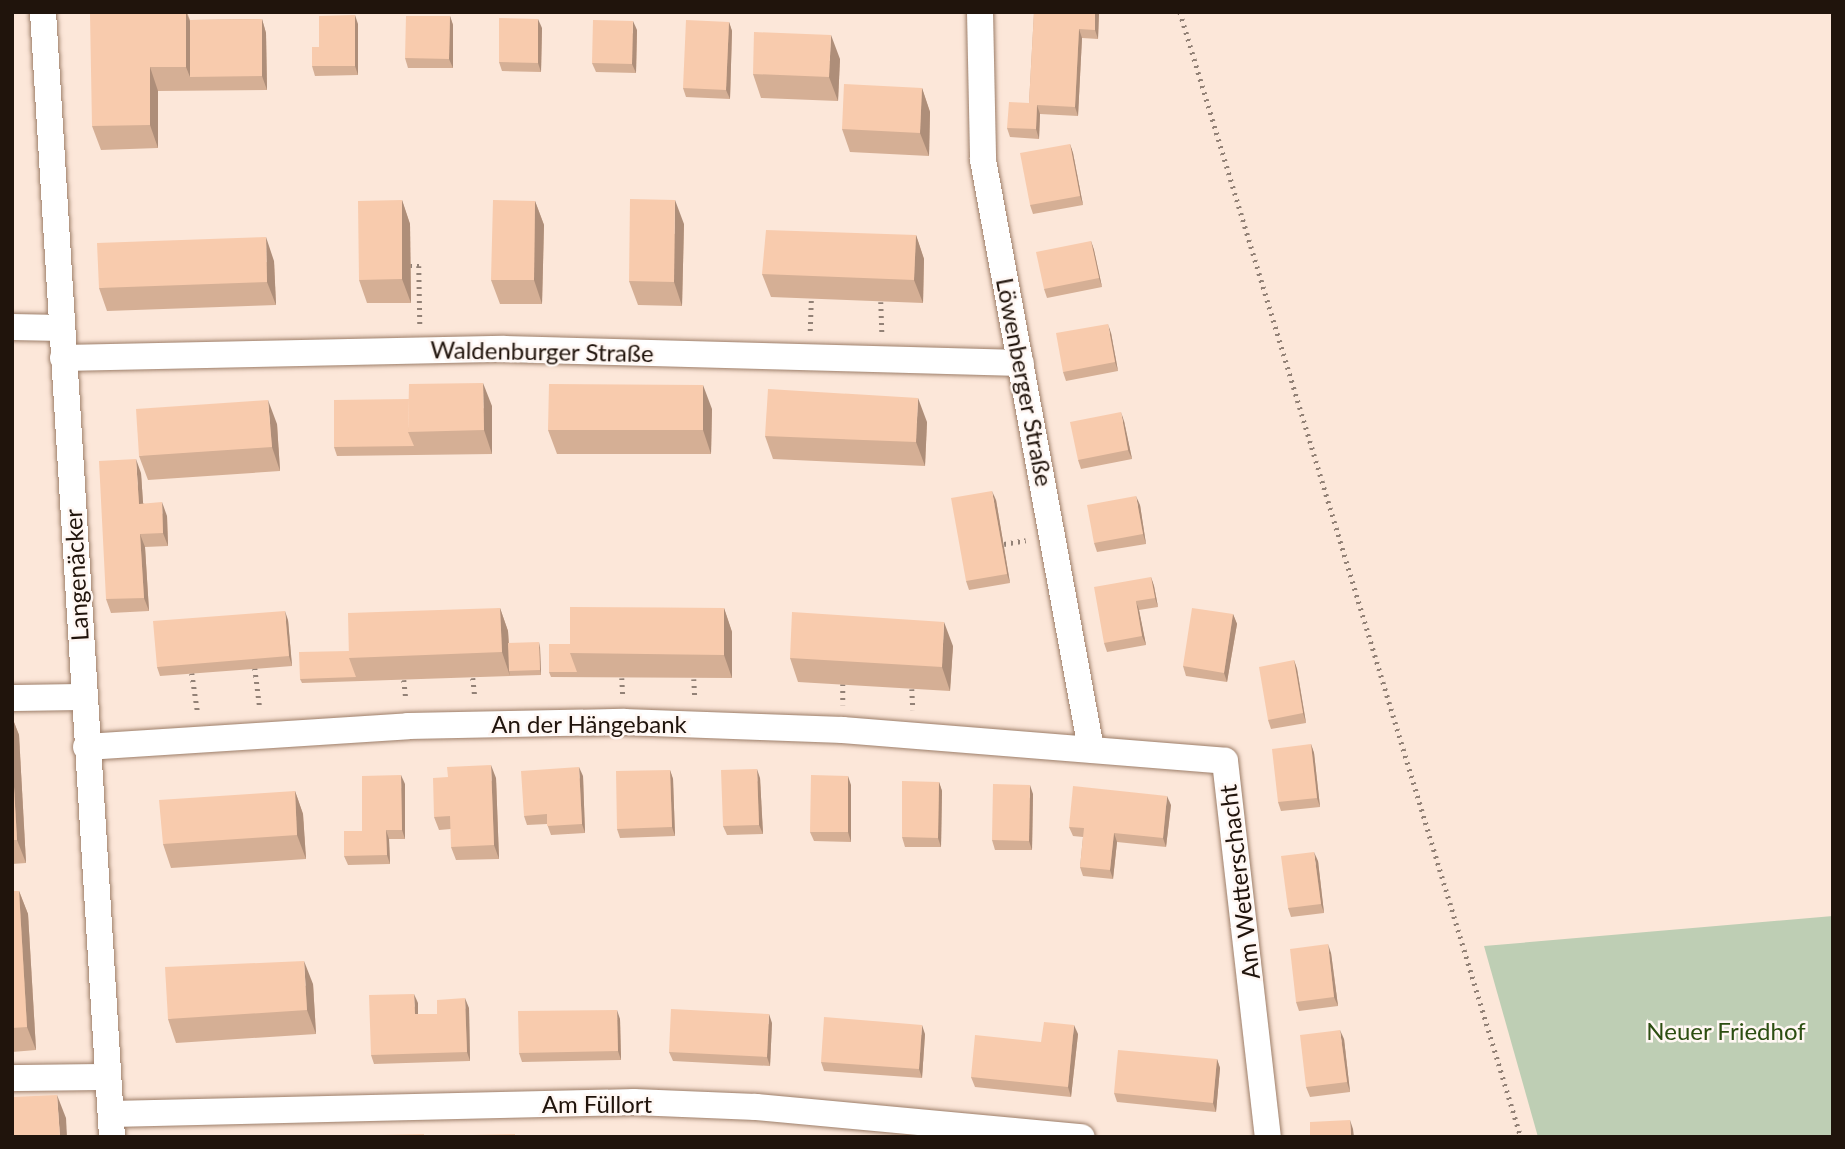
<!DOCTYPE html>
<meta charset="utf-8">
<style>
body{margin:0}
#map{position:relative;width:1845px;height:1149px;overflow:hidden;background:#fce7d9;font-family:Lato,sans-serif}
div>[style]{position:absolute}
.green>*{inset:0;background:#beceb4}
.path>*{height:4.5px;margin-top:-2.25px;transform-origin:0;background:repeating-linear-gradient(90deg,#928176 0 2px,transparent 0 7px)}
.roads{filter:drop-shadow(0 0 2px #9d7e69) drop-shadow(0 0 2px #9d7e69)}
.street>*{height:26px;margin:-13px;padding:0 13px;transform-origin:13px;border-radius:13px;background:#fff}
.wall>*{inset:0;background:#d5af95}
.shaded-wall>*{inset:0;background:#ae8e79}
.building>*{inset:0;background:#f8cbad}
span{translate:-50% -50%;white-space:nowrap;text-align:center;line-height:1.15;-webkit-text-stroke:5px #fff7f3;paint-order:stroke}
.street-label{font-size:24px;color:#20140c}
.park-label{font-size:24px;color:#2c4e11}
.frame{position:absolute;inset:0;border:14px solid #20140c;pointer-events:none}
</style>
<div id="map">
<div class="green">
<i style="clip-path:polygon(1833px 916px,1833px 1137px,1538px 1137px,1484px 946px)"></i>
</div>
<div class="path">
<i style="left:1180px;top:12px;width:1176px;rotate:73.14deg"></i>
<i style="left:410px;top:266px;width:9px"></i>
<i style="left:419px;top:266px;width:58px;rotate:89deg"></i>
<i style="left:881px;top:302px;width:31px;rotate:88deg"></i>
<i style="left:810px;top:331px;width:32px;rotate:-88deg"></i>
<i style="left:1004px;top:544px;width:22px;rotate:-10deg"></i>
<i style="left:255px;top:668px;width:41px;rotate:83deg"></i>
<i style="left:192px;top:673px;width:41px;rotate:81.7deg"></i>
<i style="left:473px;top:678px;width:20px;rotate:84deg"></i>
<i style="left:622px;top:678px;width:19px;rotate:87deg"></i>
<i style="left:694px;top:679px;width:19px;rotate:87deg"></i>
<i style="left:404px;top:680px;width:20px;rotate:84deg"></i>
<i style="left:843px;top:684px;width:21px;rotate:90deg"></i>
<i style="left:912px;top:689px;width:21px;rotate:87deg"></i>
</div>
<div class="roads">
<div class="street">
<i style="left:43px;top:12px;width:1127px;rotate:86.49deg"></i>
<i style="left:980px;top:12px;width:148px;rotate:88.8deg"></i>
<i style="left:983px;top:160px;width:599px;rotate:79.61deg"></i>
<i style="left:12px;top:327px;width:50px;rotate:1.1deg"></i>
<i style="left:63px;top:358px;width:441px;rotate:-1.2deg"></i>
<i style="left:504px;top:349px;width:517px;rotate:1.55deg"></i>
<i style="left:12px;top:698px;width:71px;rotate:-0.8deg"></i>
<i style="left:86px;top:747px;width:323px;rotate:-3.7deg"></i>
<i style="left:408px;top:726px;width:216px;rotate:-1.1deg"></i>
<i style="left:624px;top:722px;width:219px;rotate:2.1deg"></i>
<i style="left:843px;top:730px;width:383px;rotate:4.6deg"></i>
<i style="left:1225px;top:761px;width:378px;rotate:83.5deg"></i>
<i style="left:12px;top:1078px;width:96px;rotate:-0.6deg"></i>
<i style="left:111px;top:1114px;width:523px;rotate:-1.31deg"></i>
<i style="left:634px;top:1102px;width:122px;rotate:2.3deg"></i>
<i style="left:756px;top:1107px;width:327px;rotate:5.3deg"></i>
</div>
</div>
<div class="wall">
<i style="clip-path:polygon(124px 12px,187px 12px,190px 20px,262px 19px,266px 33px,267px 90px,158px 91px,158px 148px,101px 150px,92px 126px)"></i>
<i style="clip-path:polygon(1034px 12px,1099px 12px,1098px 39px,1082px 38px,1078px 116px,1040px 114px,1039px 139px,1010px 137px,1007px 128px,1029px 103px)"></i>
<i style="clip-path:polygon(450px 16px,453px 25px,453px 68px,408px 68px,405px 58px)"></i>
<i style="clip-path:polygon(729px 22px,732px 31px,730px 99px,686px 97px,683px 88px)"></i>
<i style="clip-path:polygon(358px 24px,358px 75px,315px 76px,312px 66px)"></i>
<i style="clip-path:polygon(542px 28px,541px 72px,502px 71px,499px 62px)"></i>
<i style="clip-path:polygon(637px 30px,636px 73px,596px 72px,592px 63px)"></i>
<i style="clip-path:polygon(840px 59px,838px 101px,761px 98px,753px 74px)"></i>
<i style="clip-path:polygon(922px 88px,930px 112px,929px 156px,850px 152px,842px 129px)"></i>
<i style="clip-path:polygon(1070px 144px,1073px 153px,1083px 205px,1033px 214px,1030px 205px)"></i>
<i style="clip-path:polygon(402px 200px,410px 224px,411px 303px,367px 303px,359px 280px)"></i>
<i style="clip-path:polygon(535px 201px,544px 225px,542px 304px,500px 304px,491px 280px)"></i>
<i style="clip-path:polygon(684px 224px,682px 306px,638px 305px,629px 281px)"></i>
<i style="clip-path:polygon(916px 235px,924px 259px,923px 303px,771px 297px,762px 274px)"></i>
<i style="clip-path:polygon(1091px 241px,1094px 250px,1102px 287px,1047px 298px,1044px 289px)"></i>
<i style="clip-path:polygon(274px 261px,276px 305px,107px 311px,99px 288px)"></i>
<i style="clip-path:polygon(1111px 333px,1118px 371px,1066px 381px,1063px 372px)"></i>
<i style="clip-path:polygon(492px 406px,492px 454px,337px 456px,334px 447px)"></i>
<i style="clip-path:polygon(712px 409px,711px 454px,557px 454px,548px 430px)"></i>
<i style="clip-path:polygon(1124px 421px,1132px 459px,1081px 469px,1078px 460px)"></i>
<i style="clip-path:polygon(927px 422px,925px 466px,773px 459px,765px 436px)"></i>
<i style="clip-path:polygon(277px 424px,280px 471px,148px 480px,139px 456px)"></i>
<i style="clip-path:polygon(141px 473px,143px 503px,167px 516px,168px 546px,145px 547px,149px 611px,111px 613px,106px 599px)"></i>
<i style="clip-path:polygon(996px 500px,1010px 583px,969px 590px,966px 581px)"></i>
<i style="clip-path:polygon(1140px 505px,1146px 544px,1097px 552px,1094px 543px)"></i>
<i style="clip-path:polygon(1151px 577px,1154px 586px,1158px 607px,1139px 610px,1146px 645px,1107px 652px,1104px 643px)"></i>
<i style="clip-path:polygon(500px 608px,508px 631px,509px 643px,540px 647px,541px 675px,302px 683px,300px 679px,349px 651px)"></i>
<i style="clip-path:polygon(724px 608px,732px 632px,732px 678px,551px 677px,549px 672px,570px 644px)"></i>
<i style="clip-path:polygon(1233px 614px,1237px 624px,1227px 682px,1186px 676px,1183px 666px)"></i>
<i style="clip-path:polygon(288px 620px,292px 666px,160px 676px,157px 667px)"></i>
<i style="clip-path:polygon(953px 646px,950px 691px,798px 682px,790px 658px)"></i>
<i style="clip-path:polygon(1294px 660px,1297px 669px,1306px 723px,1271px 729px,1268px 720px)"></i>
<i style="clip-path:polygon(12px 717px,19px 735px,26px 863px,12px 864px)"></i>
<i style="clip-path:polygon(1311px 744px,1314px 753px,1320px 807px,1281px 811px,1278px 802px)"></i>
<i style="clip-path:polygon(670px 770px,673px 779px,675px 836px,620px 838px,617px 829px)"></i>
<i style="clip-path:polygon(583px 776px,585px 833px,551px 835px,547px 824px,527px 825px,524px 816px)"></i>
<i style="clip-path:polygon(496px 778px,499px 859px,456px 860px,451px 847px,451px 829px,439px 830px,434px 817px)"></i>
<i style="clip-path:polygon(760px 778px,763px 834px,727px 835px,723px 826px)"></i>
<i style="clip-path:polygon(939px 782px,942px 791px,941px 847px,905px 847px,902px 837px)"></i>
<i style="clip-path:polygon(405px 784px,405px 839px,389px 839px,390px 864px,348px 865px,344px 856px,362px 831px)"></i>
<i style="clip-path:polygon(851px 785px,851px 842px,814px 841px,810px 832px)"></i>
<i style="clip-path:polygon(295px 791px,303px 814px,306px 859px,171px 868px,163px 844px)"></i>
<i style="clip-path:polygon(1033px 794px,1032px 850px,995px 850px,992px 840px)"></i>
<i style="clip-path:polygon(1171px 805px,1166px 847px,1117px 842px,1113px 879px,1083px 876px,1080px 867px,1083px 837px,1073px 836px,1069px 827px)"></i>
<i style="clip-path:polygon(1318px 861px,1324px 913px,1291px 917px,1288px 908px)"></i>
<i style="clip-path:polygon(12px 891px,19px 891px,28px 914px,36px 1050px,12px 1052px)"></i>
<i style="clip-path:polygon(1331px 953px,1338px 1006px,1299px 1011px,1296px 1002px)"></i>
<i style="clip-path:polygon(313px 984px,316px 1034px,176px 1043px,168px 1019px)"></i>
<i style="clip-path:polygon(418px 1003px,418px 1014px,437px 1014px,469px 1008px,470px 1061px,374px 1064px,371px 1055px)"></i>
<i style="clip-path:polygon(620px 1019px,621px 1060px,522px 1062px,519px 1053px)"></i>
<i style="clip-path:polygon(772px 1023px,770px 1066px,673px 1061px,669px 1052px)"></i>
<i style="clip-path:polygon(925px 1034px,922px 1078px,824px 1071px,821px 1062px)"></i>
<i style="clip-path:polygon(1078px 1034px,1071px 1097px,975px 1087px,971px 1077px,1041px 1042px)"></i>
<i style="clip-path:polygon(1344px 1039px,1350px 1092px,1310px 1097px,1306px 1087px)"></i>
<i style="clip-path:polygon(1217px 1059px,1220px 1068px,1216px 1112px,1117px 1102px,1114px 1093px)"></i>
</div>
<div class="shaded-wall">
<i style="clip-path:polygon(186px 12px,195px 33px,190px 77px,186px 67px)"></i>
<i style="clip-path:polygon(1095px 12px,1099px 12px,1098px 39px,1095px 30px)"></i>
<i style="clip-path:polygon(355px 15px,358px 24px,358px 75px,355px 66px)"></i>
<i style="clip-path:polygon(450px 16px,453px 25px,453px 68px,449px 59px)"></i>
<i style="clip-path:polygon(262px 19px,266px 33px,267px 90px,262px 76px)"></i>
<i style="clip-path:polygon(538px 19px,542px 28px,541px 72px,538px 63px)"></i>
<i style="clip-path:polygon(633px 21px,637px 30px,636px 73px,632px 64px)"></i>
<i style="clip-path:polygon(729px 22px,732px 31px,730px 99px,726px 90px)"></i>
<i style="clip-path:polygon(1079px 29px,1082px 38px,1078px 116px,1075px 107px)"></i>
<i style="clip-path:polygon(831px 35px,840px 59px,838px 101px,829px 77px)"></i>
<i style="clip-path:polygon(150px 67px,158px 91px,158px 148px,150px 125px)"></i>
<i style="clip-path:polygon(922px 88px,930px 112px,929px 156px,920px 133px)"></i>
<i style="clip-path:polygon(1037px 105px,1040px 114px,1039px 139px,1036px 129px)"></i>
<i style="clip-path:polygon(1070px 144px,1073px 153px,1083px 205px,1080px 196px)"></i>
<i style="clip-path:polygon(402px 200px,410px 224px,411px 303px,402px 279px)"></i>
<i style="clip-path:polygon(675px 200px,684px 224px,682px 306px,674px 282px)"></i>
<i style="clip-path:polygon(535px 201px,544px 225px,542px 304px,534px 280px)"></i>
<i style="clip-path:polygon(916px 235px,924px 259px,923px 303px,914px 280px)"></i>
<i style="clip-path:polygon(266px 237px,274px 261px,276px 305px,267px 282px)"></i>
<i style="clip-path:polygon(1091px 241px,1094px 250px,1102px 287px,1099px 278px)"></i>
<i style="clip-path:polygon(1108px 324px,1111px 333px,1118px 371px,1115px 362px)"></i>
<i style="clip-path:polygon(483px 383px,492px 406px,492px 454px,484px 430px)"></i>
<i style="clip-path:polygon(703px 385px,712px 409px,711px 454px,703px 430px)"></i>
<i style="clip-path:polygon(918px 398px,927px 422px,925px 466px,916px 442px)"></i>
<i style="clip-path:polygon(268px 400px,277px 424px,280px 471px,272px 447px)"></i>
<i style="clip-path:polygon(1121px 412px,1124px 421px,1132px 459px,1128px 450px)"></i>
<i style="clip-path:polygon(136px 459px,141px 473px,144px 517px,139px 504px)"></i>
<i style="clip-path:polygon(992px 491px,996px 500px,1010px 583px,1007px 574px)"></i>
<i style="clip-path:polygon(1136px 496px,1140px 505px,1146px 544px,1143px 534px)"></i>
<i style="clip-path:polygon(162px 502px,167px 516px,168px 546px,163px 533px)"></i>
<i style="clip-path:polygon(140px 534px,145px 547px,149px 611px,144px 598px)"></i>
<i style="clip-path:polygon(1151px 577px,1154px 586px,1158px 607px,1155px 598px)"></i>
<i style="clip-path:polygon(1136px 601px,1139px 610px,1146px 645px,1142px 636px)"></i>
<i style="clip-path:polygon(500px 608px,508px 631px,510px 671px,509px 671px,510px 676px,502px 652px)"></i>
<i style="clip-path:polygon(724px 608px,732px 632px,732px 678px,724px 655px)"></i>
<i style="clip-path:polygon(285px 611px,288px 620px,292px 666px,289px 656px)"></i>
<i style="clip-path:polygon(1233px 614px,1237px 624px,1227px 682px,1224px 673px)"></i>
<i style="clip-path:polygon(944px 622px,953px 646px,950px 691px,942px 667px)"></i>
<i style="clip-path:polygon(539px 642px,540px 647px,541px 675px,540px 670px)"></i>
<i style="clip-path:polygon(1294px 660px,1297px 669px,1306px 723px,1303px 713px)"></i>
<i style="clip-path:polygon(12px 717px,19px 735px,26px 863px,17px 840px,12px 751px)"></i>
<i style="clip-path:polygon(1311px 744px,1314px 753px,1320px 807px,1317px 798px)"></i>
<i style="clip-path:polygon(491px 765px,496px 778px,499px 859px,494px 845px)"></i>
<i style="clip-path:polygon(579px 767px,583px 776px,585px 833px,582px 824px)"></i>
<i style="clip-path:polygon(757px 769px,760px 778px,763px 834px,759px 825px)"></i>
<i style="clip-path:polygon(670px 770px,673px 779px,675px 836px,672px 827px)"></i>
<i style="clip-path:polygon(401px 775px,405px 784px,405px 839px,402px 830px)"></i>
<i style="clip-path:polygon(848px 776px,851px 785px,851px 842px,848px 832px)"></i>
<i style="clip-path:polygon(939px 782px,942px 791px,941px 847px,938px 838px)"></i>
<i style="clip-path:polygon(1030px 785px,1033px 794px,1032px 850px,1029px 841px)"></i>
<i style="clip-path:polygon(295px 791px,303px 814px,306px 859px,297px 835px)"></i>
<i style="clip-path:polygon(1167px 796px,1171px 805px,1166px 847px,1163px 838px)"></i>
<i style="clip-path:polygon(386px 830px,389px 839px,390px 864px,387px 855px)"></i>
<i style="clip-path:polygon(1114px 833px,1117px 842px,1113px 879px,1110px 870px)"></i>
<i style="clip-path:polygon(1314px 852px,1318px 861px,1324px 913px,1321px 904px)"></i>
<i style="clip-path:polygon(19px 891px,28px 914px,36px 1050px,27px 1027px)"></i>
<i style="clip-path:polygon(1328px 944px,1331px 953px,1338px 1006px,1334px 997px)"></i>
<i style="clip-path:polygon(304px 961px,313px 984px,316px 1034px,307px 1010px)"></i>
<i style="clip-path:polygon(414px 994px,418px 1003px,418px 1023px,415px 1014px)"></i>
<i style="clip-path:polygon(465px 998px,469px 1008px,470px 1061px,467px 1052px)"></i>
<i style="clip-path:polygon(617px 1010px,620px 1019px,621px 1060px,618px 1051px)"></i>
<i style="clip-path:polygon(769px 1014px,772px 1023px,770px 1066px,767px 1057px)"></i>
<i style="clip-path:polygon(922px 1025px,925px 1034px,922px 1078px,919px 1069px)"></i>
<i style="clip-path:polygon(1074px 1025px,1078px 1034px,1071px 1097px,1068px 1087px)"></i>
<i style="clip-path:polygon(1340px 1030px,1344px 1039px,1350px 1092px,1347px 1082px)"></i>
<i style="clip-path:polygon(1217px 1059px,1220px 1068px,1216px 1112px,1213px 1103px)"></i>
<i style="clip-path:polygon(57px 1095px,66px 1118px,67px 1137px,60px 1137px)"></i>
<i style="clip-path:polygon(1350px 1120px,1353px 1129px,1354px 1137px,1351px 1137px)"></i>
</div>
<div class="building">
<i style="clip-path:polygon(124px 12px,186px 12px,186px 67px,150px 67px,150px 125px,92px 126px,90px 14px)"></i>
<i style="clip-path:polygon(1034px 12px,1095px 12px,1095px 30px,1079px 29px,1075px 107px,1037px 105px,1036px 129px,1007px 128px,1009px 102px,1029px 103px)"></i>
<i style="clip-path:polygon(355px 15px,355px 66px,312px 66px,312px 47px,319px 47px,319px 16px)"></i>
<i style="clip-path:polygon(406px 16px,450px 16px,449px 59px,405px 58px)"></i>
<i style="clip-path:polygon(499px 18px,538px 19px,538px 63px,499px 62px)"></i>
<i style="clip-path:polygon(262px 19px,262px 76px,190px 77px,190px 20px)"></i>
<i style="clip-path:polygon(593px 20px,633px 21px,632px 64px,592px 63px)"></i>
<i style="clip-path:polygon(686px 20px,729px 22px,726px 90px,683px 88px)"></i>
<i style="clip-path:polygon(754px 32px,831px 35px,829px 77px,753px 74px)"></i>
<i style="clip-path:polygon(844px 84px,922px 88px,920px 133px,842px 129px)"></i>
<i style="clip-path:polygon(1070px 144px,1080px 196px,1030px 205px,1020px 153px)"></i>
<i style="clip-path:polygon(630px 199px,675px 200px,674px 282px,629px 281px)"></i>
<i style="clip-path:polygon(402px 200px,402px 279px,359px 280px,358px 201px)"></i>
<i style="clip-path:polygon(493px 200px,535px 201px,534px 280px,491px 280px)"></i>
<i style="clip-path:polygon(766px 230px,916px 235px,914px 280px,762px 274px)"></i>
<i style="clip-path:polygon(266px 237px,267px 282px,99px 288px,97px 243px)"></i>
<i style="clip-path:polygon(1091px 241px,1099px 278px,1044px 289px,1036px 252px)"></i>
<i style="clip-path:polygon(1108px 324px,1115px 362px,1063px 372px,1056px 333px)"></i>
<i style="clip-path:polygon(483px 383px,484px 430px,408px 432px,409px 384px)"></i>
<i style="clip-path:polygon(549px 384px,703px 385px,703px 430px,548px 430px)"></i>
<i style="clip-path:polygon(768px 389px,918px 398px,916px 442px,765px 436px)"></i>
<i style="clip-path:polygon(409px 399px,408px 432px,414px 446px,334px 447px,334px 400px)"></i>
<i style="clip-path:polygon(268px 400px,272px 447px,139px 456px,136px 409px)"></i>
<i style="clip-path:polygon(1121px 412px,1128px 450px,1078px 460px,1070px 422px)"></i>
<i style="clip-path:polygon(136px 459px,139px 504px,162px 502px,163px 533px,140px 534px,144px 598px,106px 599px,99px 461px)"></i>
<i style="clip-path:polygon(992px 491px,1007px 574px,966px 581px,951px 498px)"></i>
<i style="clip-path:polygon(1136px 496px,1143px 534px,1094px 543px,1087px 505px)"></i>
<i style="clip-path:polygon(1151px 577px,1155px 598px,1136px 601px,1142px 636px,1104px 643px,1094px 587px)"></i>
<i style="clip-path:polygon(570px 607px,724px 608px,724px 655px,570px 653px)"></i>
<i style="clip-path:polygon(500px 608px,502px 652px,349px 658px,348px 613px)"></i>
<i style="clip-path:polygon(1192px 608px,1233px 614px,1224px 673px,1183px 666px)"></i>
<i style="clip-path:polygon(285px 611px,289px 656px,157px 667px,153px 621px)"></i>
<i style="clip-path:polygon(792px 612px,944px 622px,942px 667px,790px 658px)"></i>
<i style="clip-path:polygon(539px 642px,540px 670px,509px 671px,508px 643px)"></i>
<i style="clip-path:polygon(549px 644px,570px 644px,570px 653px,577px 672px,549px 672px)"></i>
<i style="clip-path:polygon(349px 651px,349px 658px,356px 677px,300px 679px,299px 652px)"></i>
<i style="clip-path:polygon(1294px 660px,1303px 713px,1268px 720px,1259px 667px)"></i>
<i style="clip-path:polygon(1311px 744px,1317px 798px,1278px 802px,1272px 749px)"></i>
<i style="clip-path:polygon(12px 751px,17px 840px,12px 840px)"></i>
<i style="clip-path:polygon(491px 765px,494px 845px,451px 847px,450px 816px,434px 817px,433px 778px,448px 777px,447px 767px)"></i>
<i style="clip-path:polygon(579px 767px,582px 824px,547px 826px,547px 814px,524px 816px,521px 771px)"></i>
<i style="clip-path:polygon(757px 769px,759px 825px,723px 826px,721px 770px)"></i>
<i style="clip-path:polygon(670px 770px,672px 827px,617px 829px,616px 771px)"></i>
<i style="clip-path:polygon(401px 775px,402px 830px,386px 830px,387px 855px,344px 856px,344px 831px,362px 831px,362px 776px)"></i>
<i style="clip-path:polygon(811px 775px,848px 776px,848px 832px,810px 832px)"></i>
<i style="clip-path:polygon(902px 781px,939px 782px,938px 838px,902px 837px)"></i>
<i style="clip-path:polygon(993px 784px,1030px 785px,1029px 841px,992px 840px)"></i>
<i style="clip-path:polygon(1073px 786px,1167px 796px,1163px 838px,1114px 833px,1110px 870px,1080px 867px,1084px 828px,1069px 827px)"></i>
<i style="clip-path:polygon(295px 791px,297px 835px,163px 844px,159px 800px)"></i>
<i style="clip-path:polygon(1314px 852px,1321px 904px,1288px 908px,1281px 856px)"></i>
<i style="clip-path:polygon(12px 891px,19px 891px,27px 1027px,12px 1028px)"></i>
<i style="clip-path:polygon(1328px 944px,1334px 997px,1296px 1002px,1290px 949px)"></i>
<i style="clip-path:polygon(304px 961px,307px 1010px,168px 1019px,165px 967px)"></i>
<i style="clip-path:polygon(414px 994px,415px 1014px,437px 1014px,437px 1000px,465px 998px,467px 1052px,371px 1055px,369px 995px)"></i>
<i style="clip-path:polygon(671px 1009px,769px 1014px,767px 1057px,669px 1052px)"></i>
<i style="clip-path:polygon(617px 1010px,618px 1051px,519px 1053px,518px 1011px)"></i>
<i style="clip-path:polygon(824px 1017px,922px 1025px,919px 1069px,821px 1062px)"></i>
<i style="clip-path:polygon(1044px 1022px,1074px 1025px,1068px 1087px,971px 1077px,975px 1035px,1041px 1042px)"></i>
<i style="clip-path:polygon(1340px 1030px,1347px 1082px,1306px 1087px,1300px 1035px)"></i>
<i style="clip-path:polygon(1118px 1050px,1217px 1059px,1213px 1103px,1114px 1093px)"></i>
<i style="clip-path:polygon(57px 1095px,60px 1137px,14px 1137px,12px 1097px)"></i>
<i style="clip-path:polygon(1350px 1120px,1351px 1137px,1310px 1137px,1310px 1122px)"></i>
<i style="clip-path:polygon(424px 1134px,424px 1137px,381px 1137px,381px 1135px)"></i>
<i style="clip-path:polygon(515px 1134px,515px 1137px,472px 1137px,472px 1135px)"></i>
<i style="clip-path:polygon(565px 1135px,607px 1136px,607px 1137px,565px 1137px)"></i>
</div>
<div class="street-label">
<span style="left:542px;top:351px;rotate:1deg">Waldenburger Straße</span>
<span style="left:1025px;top:382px;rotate:79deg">Löwenberger Straße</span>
<span style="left:76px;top:575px;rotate:-93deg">Langenäcker</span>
<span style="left:589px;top:724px">An der Hängebank</span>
<span style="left:1239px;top:882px;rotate:-97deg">Am Wetterschacht</span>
<span style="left:597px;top:1104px">Am Füllort</span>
</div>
<div class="park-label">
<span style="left:1726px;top:1031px">Neuer Friedhof</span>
</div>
<div class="frame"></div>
</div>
